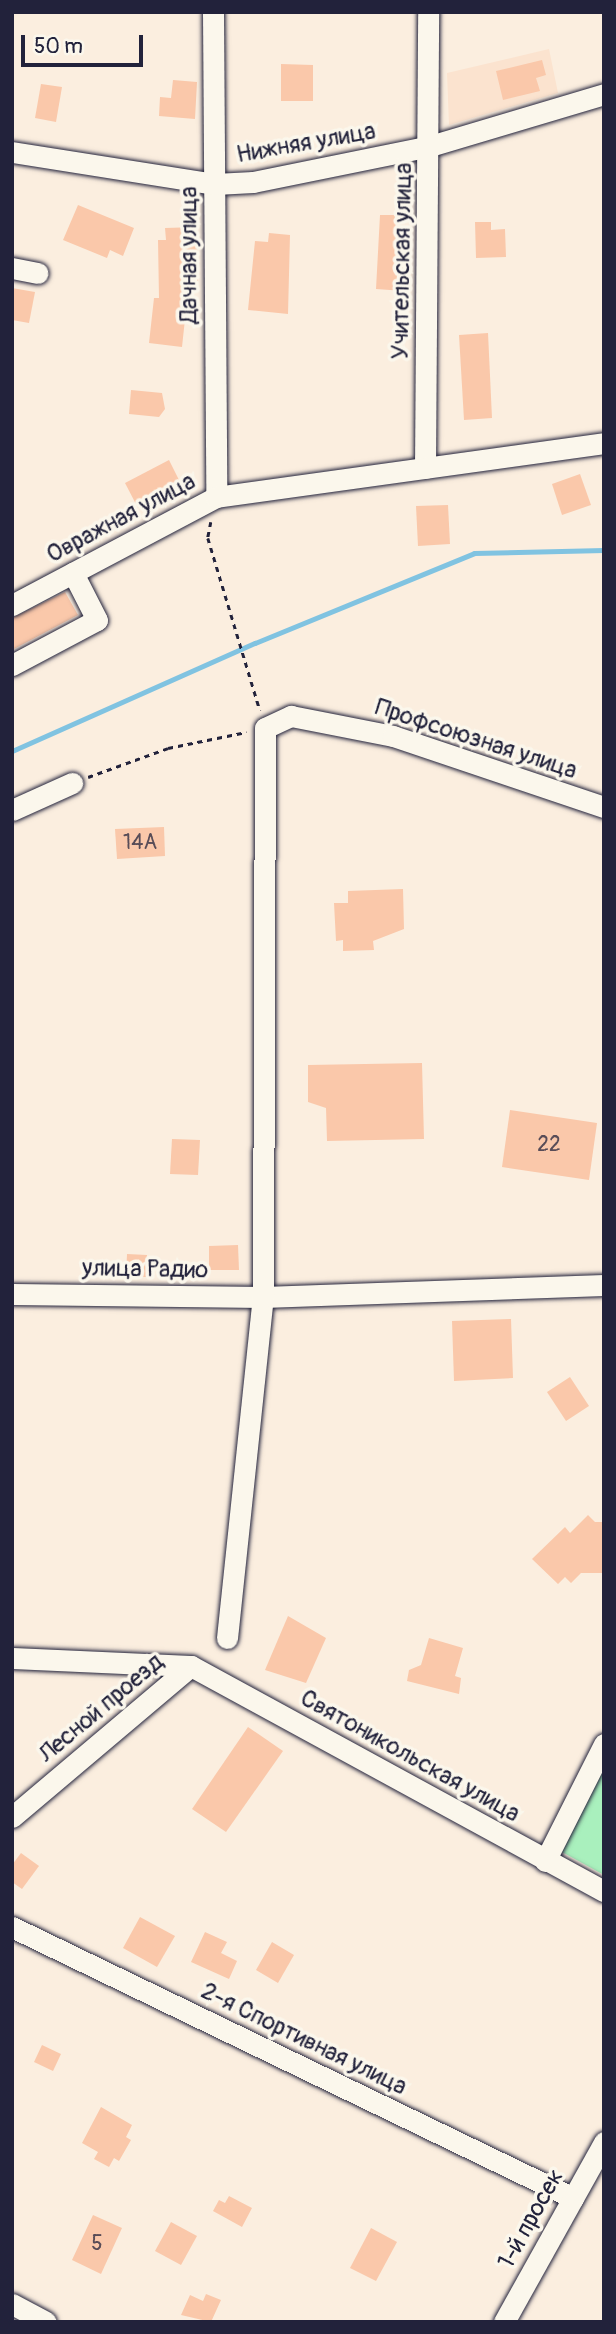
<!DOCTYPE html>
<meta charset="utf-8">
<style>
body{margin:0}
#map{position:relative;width:616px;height:2334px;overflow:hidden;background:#fbeedf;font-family:Pangolin,sans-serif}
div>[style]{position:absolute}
.built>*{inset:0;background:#fbe3cf}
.green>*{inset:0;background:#a9f0bd}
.stream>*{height:5px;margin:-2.5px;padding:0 2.5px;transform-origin:2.5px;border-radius:2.5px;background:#80c3e1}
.building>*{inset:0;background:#fac8aa}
.path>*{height:2.5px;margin-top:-1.25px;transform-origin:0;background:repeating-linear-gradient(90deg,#22223b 0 5px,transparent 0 10px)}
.roads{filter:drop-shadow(0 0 2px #22223b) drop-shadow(0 0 2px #22223b)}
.minor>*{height:21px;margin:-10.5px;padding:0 10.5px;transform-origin:10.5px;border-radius:10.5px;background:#fbf7ec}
span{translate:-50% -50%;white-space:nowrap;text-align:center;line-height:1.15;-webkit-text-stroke:7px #fbf7ec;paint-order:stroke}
.number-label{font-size:21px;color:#584c57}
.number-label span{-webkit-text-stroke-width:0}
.street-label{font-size:24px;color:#22223b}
.frame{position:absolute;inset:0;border:14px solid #22223b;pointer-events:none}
.scale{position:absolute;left:21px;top:35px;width:122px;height:32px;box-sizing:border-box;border:4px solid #22223b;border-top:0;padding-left:9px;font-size:21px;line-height:24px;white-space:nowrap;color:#22223b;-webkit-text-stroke:5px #fbf7ec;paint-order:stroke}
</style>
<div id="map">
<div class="built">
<i style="clip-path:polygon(549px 49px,558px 93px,449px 125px,447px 73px)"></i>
</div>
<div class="green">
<i style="clip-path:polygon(604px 1769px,604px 1875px,562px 1852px)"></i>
</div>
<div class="stream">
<i style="left:12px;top:751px;width:266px;rotate:-24deg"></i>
<i style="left:255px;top:643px;width:237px;rotate:-22.3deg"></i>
<i style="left:474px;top:553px;width:130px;rotate:-1.3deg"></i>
</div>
<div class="building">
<i style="clip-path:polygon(542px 60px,546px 75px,536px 78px,540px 91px,503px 100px,496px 71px)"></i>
<i style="clip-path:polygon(281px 64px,313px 65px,313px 101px,281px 101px)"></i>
<i style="clip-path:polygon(173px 80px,197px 82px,195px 119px,159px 116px,160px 97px,171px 98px)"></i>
<i style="clip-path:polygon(41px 84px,62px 87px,56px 122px,35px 118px)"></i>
<i style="clip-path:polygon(78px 205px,134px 228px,123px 256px,110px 250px,107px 258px,63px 240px)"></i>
<i style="clip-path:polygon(380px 215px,395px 215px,397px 249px,406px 250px,404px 291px,376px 289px)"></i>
<i style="clip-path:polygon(475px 222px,491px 222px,491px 230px,505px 229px,506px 257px,476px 258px)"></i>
<i style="clip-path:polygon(197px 227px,198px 281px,189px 282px,182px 347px,149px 343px,154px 298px,159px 298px,158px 240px,166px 240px,165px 228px)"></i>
<i style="clip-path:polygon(269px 233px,290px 235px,288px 314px,248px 310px,255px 241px,268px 242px)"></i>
<i style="clip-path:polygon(12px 288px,35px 292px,29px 323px,12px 320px)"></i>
<i style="clip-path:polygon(488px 333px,492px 418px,464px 420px,459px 335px)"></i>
<i style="clip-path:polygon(131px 390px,162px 393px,165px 409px,159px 417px,129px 414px)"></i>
<i style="clip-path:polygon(169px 460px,182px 486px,138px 508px,125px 483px)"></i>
<i style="clip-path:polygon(580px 474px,591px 505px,562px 515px,552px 484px)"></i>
<i style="clip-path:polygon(448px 505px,450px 544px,418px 546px,416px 506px)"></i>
<i style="clip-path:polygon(65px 592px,78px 615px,12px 650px,12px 618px)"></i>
<i style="clip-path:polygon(164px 827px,165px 856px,117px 859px,115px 829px)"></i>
<i style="clip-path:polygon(403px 889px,404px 929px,373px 941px,374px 950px,343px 951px,343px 940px,336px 941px,334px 903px,348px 903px,348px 891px)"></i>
<i style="clip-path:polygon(422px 1063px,424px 1139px,327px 1141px,326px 1108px,308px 1102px,308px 1065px)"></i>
<i style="clip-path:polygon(510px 1110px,597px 1123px,589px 1180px,502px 1167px)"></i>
<i style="clip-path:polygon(172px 1139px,200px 1140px,198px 1175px,170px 1174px)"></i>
<i style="clip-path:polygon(238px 1245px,239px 1270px,209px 1270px,209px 1246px)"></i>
<i style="clip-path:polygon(127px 1254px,147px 1255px,146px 1277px,126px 1277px)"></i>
<i style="clip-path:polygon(511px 1319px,513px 1378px,454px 1381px,452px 1321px)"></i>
<i style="clip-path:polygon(570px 1377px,589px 1406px,566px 1421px,547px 1392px)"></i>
<i style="clip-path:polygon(588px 1515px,595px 1522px,604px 1522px,604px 1573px,581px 1573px,571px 1583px,565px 1577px,558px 1584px,532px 1559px,565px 1527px,570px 1533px)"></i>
<i style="clip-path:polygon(288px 1616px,326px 1638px,306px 1683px,265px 1670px)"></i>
<i style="clip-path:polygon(429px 1638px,463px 1648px,455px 1676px,461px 1678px,459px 1694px,407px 1681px,409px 1670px,421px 1665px)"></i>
<i style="clip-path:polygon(248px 1727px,283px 1751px,226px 1832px,192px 1809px)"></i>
<i style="clip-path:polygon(21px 1853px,39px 1866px,22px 1889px,12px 1882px,12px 1865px)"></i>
<i style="clip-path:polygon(140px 1917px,175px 1936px,157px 1967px,123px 1948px)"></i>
<i style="clip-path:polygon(205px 1932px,227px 1942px,221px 1953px,237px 1961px,229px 1979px,191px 1962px)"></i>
<i style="clip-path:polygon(272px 1942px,294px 1955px,278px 1983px,256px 1970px)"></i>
<i style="clip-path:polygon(42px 2045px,61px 2054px,53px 2071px,34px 2062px)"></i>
<i style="clip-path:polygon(101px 2107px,132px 2125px,126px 2137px,131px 2140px,119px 2161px,114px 2158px,109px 2167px,94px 2159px,98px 2152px,82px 2143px)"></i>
<i style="clip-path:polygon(229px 2196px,252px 2208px,242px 2227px,213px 2211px,219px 2200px,225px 2203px)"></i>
<i style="clip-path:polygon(93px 2215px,122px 2228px,101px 2274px,72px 2260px)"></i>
<i style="clip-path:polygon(171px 2222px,197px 2236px,181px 2265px,155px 2251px)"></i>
<i style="clip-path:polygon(371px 2228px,397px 2242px,376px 2281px,350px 2268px)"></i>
<i style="clip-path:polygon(206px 2294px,221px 2300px,211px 2322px,181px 2315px,190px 2295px,203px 2301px)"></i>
</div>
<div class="path">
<i style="left:211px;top:522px;width:16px;rotate:101deg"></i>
<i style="left:208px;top:538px;width:180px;rotate:73.2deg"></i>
<i style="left:88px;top:777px;width:85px;rotate:-19.9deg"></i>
<i style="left:168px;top:748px;width:80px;rotate:-11.6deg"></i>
</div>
<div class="roads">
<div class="minor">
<i style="left:213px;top:12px;width:485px;rotate:89.6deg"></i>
<i style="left:12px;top:152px;width:206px;rotate:9deg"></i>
<i style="left:215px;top:184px;width:38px;rotate:-3deg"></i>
<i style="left:253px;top:182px;width:181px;rotate:-11.5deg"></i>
<i style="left:430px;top:146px;width:182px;rotate:-16.6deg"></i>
<i style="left:12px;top:268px;width:26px;rotate:11deg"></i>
<i style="left:425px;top:468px;width:456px;rotate:-89.6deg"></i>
<i style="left:12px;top:605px;width:231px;rotate:-27.9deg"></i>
<i style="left:216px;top:497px;width:392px;rotate:-7.9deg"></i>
<i style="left:12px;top:665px;width:96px;rotate:-27.9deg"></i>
<i style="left:97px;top:620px;width:53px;rotate:-117.1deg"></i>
<i style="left:12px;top:810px;width:66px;rotate:-24.2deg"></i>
<i style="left:12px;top:1294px;width:251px;rotate:0.7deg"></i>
<i style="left:263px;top:1297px;width:341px;rotate:-2deg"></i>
<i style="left:227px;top:1638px;width:343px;rotate:-84deg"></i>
<i style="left:263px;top:1297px;width:569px;rotate:-89.8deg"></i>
<i style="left:265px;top:728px;width:29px;rotate:-25deg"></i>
<i style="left:291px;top:716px;width:104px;rotate:11.1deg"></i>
<i style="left:393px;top:736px;width:223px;rotate:18.6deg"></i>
<i style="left:12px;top:1658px;width:179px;rotate:2.6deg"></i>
<i style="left:191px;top:1666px;width:470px;rotate:28.6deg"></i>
<i style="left:12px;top:1817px;width:234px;rotate:-40.2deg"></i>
<i style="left:545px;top:1861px;width:131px;rotate:-63.2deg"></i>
<i style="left:12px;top:1927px;width:623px;rotate:25.78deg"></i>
<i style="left:12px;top:2304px;width:38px;rotate:28deg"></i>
<i style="left:504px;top:2322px;width:206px;rotate:-60.9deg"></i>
</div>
</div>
<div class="number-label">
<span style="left:140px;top:843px">14А</span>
<span style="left:549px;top:1145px">22</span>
<span style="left:97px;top:2244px">5</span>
</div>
<div class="street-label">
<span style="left:306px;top:143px;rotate:-10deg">Нижняя улица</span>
<span style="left:189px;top:255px;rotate:-90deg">Дачная улица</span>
<span style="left:402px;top:261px;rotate:-89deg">Учительская улица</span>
<span style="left:121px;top:518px;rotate:-28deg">Овражная улица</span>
<span style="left:476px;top:739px;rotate:18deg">Профсоюзная улица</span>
<span style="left:145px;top:1269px;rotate:1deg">улица Радио</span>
<span style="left:101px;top:1708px;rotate:-40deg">Лесной проезд</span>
<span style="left:410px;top:1756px;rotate:29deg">Святоникольская улица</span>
<span style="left:304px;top:2039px;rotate:26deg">2-я Спортивная улица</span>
<span style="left:531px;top:2219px;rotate:-61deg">1-й просек</span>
</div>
<div class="frame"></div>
<div class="scale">50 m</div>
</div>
